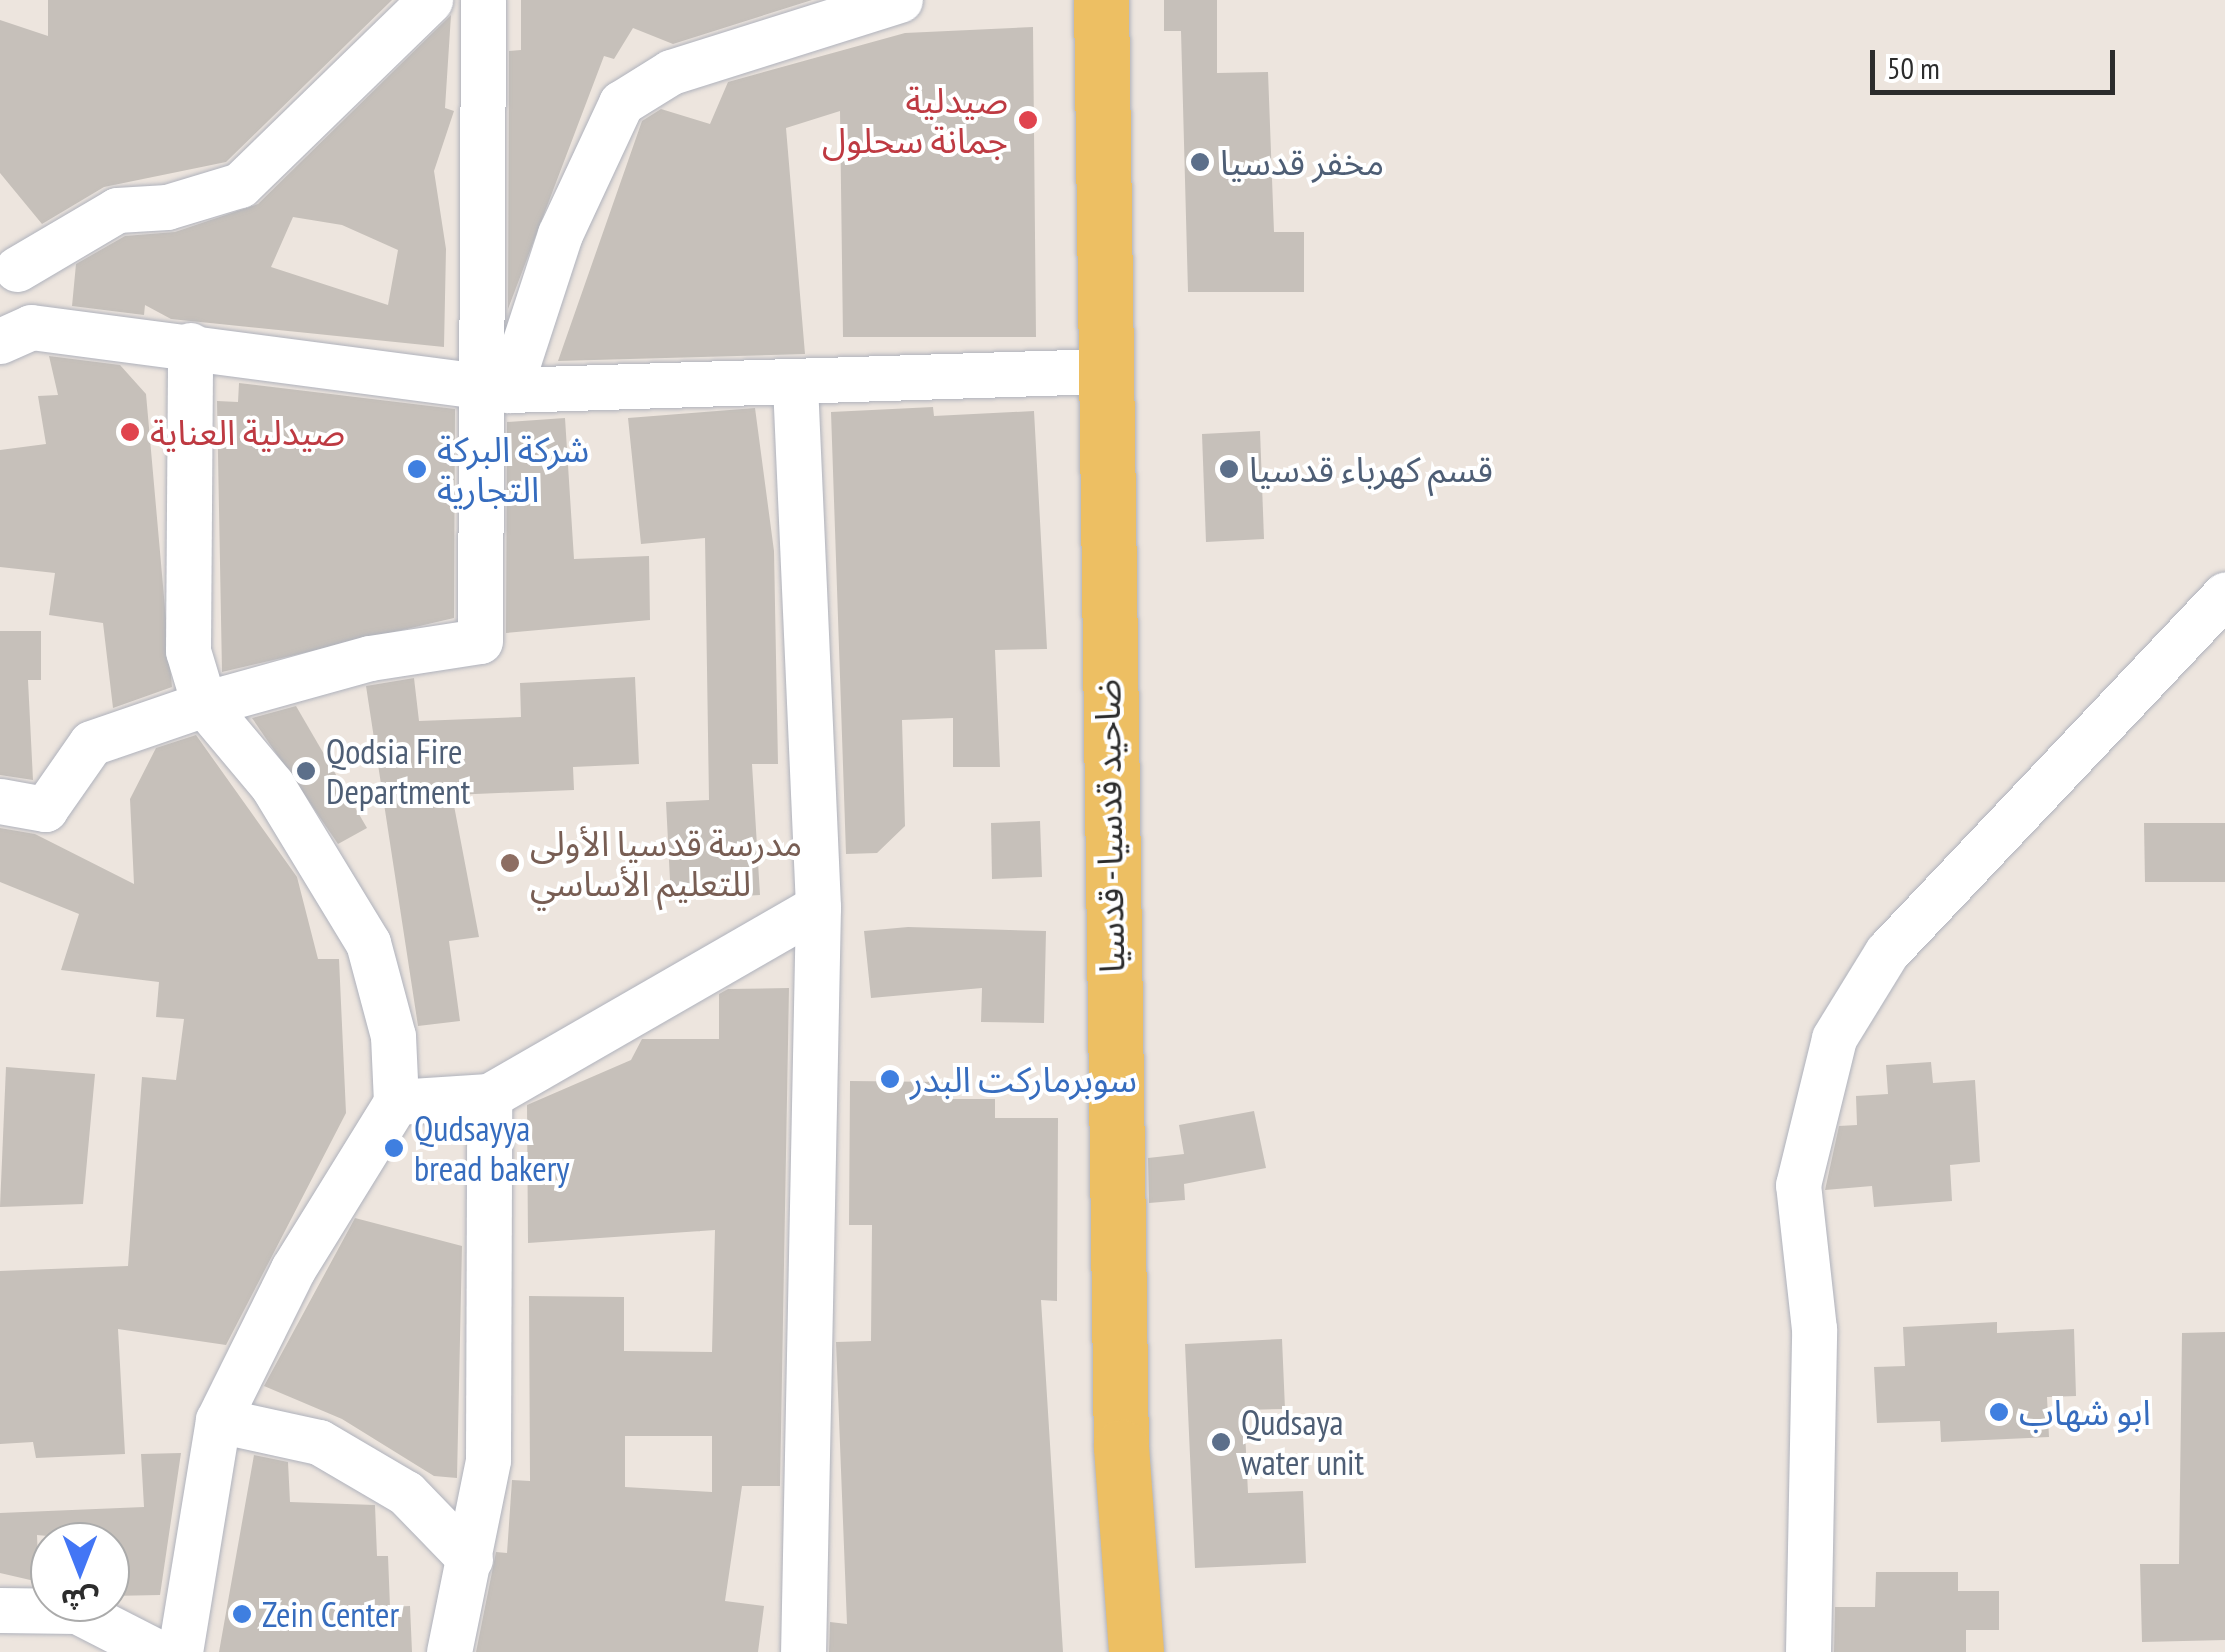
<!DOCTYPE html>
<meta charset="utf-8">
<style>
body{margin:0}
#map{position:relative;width:2225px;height:1652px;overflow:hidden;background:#ede5de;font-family:"PT Sans Narrow","Noto Sans Arabic",sans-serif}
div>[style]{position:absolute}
.building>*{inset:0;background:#c6c0ba}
.roads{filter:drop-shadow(0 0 2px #afb2bc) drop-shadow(0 0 2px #afb2bc)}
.minor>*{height:45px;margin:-22.5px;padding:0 22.5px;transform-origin:22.5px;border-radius:22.5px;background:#fff}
.major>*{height:55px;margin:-27.5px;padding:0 27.5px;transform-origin:27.5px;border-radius:27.5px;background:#edbf63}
.dots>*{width:28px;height:28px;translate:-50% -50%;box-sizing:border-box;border:5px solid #fff;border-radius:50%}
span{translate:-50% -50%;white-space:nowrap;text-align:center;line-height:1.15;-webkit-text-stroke:8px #fff;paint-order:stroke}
.health-label{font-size:35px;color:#be3a42}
.right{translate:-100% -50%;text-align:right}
.left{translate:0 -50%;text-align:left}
.service-label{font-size:35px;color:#4e5e75}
.shop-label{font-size:35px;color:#366cbe}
.street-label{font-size:35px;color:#2c2c2c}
.education-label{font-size:35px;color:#785e54}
.north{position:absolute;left:30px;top:1522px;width:100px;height:100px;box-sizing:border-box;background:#fff;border:2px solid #ababab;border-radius:50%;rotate:180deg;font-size:28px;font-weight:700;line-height:40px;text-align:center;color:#2c2c2c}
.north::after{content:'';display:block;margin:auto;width:35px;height:45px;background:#4376f5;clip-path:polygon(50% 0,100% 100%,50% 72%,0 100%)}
.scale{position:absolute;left:1870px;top:50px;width:245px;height:45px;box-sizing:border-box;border:5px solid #2c2c2c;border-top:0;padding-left:12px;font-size:30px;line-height:35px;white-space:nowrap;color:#2c2c2c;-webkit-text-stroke:8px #fff;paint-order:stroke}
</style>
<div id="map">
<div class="building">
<i style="clip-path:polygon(48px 0,392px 0,226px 162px,104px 187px,42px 224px,0 173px,0 20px,48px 36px)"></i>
<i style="clip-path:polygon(521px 0,812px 0,673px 44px,633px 28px,614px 59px,604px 56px,508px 309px,509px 51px,521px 50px)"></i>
<i style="clip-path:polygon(1164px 0,1217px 0,1217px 73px,1268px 72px,1274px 232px,1304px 232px,1304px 292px,1188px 292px,1181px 31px,1164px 31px)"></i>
<i style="clip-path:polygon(evenodd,451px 15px,445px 108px,454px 111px,434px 171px,446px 249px,444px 347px,171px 319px,145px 305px,144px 315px,72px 306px,76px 264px,125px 236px,175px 232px,258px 204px,451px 15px,293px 217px,342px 225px,398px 250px,388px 305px,271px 267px,293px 217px)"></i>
<i style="clip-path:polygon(1033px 27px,1036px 337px,843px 337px,840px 111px,786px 128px,805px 354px,558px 361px,642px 121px,661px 109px,710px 124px,728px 82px,905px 33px)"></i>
<i style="clip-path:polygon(49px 356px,120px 365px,146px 394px,172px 687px,113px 708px,103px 623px,49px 615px,55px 573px,0 567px,0 450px,46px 444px,38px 396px,58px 395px)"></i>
<i style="clip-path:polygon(239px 383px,455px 409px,454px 618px,222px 672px,217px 401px,238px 402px)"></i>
<i style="clip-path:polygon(933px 407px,934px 416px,1034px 411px,1047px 649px,995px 650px,1000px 767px,953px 767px,953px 718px,902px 720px,905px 826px,877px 853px,846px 854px,831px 412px)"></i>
<i style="clip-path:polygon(755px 408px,774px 551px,778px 764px,752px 764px,760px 895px,671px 900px,666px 802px,709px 800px,705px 538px,641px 544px,628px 418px)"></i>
<i style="clip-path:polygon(565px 418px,574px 559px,649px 556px,650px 620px,506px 633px,507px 422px)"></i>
<i style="clip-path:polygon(1260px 431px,1264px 539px,1206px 542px,1202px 434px)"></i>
<i style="clip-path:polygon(0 631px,41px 631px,41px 680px,28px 680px,33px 780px,0 775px)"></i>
<i style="clip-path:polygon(635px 677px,639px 764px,573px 767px,574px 790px,452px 795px,479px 937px,449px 941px,460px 1021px,418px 1026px,366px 686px,414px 678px,419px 721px,521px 717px,520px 683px)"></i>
<i style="clip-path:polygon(296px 706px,367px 828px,338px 844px,252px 718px)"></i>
<i style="clip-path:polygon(196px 735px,297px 877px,318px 959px,339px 959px,346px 1113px,226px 1345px,118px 1329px,125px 1454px,36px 1458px,33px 1442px,0 1444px,0 1271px,128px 1266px,142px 1077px,176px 1080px,184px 1019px,156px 1017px,159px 982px,61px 970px,79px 914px,0 882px,0 828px,35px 834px,134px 884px,130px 799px,156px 748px)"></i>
<i style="clip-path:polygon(1040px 821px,1042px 877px,992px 879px,991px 823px)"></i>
<i style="clip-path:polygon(2144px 823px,2225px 823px,2225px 882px,2145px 882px)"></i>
<i style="clip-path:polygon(908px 927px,1046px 931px,1044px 1023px,981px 1022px,982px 988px,871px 998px,864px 931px)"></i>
<i style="clip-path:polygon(evenodd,789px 988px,780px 1486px,742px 1486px,725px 1601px,764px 1606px,758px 1652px,476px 1652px,496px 1552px,507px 1553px,512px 1480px,530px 1481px,529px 1296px,624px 1297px,624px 1351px,712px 1352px,715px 1230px,528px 1243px,527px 1105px,631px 1060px,642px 1039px,719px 1039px,719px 994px,728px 989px,789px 988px,625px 1436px,712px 1436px,712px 1492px,625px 1487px,625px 1436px)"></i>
<i style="clip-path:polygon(1931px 1062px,1933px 1083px,1975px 1080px,1980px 1162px,1950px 1165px,1952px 1201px,1874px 1207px,1872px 1186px,1825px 1190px,1839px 1126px,1857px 1125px,1856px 1096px,1888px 1094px,1886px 1065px)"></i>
<i style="clip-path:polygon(6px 1067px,95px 1074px,83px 1204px,0 1207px)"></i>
<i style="clip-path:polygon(850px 1081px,944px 1082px,944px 1099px,995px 1099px,995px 1118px,1058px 1118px,1057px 1301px,1041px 1300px,1063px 1652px,829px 1652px,830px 1622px,847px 1624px,836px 1342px,871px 1341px,872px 1225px,849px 1225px)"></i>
<i style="clip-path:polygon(1254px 1111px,1266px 1168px,1184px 1184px,1185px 1200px,1149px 1203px,1148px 1158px,1184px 1154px,1179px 1125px)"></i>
<i style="clip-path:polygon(355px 1218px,462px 1246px,457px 1478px,434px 1476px,342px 1419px,264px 1386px)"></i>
<i style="clip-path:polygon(1997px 1322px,1997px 1333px,2074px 1329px,2076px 1396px,2047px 1397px,2049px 1437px,1941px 1442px,1940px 1421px,1877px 1423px,1874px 1367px,1905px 1366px,1903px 1327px)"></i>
<i style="clip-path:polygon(2225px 1332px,2225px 1640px,2142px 1642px,2140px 1564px,2179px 1564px,2182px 1333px)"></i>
<i style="clip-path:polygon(1282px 1339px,1285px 1409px,1244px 1410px,1248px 1493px,1303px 1491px,1306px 1563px,1195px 1568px,1185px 1344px)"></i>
<i style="clip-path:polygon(181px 1453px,160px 1595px,110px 1596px,110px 1542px,37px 1535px,39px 1582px,0 1573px,0 1513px,144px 1507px,141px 1454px)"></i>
<i style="clip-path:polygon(254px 1455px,288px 1462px,290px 1502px,375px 1505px,377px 1556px,388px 1556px,390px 1607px,410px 1606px,412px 1652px,219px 1652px)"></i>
<i style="clip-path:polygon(1876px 1572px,1958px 1572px,1958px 1591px,1999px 1591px,1999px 1630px,1966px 1630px,1966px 1652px,1834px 1652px,1835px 1607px,1875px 1607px)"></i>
</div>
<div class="roads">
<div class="minor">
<i style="left:17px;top:269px;width:116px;rotate:-30.5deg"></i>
<i style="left:117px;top:210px;width:50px;rotate:-3.4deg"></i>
<i style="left:167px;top:207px;width:76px;rotate:-16.8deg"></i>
<i style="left:240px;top:185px;width:265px;rotate:-44.2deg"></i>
<i style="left:0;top:341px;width:34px;rotate:-24deg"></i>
<i style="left:31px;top:327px;width:482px;rotate:7.5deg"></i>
<i style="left:509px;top:390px;width:595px;rotate:-1.83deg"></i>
<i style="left:795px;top:384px;width:524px;rotate:87.48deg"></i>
<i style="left:818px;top:907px;width:745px;rotate:91.15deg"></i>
<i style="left:509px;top:390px;width:164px;rotate:-71.9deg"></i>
<i style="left:560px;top:234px;width:145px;rotate:-65deg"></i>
<i style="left:621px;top:103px;width:59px;rotate:-31.8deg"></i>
<i style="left:671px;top:72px;width:240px;rotate:-17.5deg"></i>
<i style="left:0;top:801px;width:46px;rotate:10.1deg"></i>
<i style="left:45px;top:809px;width:80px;rotate:-55.1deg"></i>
<i style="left:91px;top:743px;width:120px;rotate:-19deg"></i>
<i style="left:204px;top:704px;width:172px;rotate:-15.5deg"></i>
<i style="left:370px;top:658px;width:111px;rotate:-8.8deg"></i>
<i style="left:480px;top:641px;width:641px;rotate:-89.73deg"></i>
<i style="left:396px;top:1102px;width:93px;rotate:-3.7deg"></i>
<i style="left:489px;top:1096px;width:379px;rotate:-29.9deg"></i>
<i style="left:218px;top:1420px;width:103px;rotate:12.3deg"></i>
<i style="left:319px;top:1442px;width:101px;rotate:30.4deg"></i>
<i style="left:406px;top:1493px;width:92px;rotate:45.9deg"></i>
<i style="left:0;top:1610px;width:77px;rotate:0.7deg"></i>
<i style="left:77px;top:1611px;width:90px;rotate:27.1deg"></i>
<i style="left:180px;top:1652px;width:235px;rotate:-80.7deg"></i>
<i style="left:218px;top:1420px;width:169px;rotate:-63.6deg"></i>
<i style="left:293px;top:1269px;width:196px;rotate:-58.3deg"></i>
<i style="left:396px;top:1102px;width:66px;rotate:-92.6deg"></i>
<i style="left:393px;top:1036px;width:96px;rotate:-105deg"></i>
<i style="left:368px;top:943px;width:185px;rotate:-121.3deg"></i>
<i style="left:272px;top:785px;width:106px;rotate:-130deg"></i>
<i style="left:204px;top:704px;width:55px;rotate:-106.8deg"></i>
<i style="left:188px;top:651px;width:306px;rotate:-89.6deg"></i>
<i style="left:449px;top:1652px;width:196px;rotate:-78.5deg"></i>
<i style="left:488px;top:1460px;width:364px;rotate:-89.8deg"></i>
<i style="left:1808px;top:1652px;width:323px;rotate:-88.9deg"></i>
<i style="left:1814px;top:1329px;width:145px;rotate:-96.3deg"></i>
<i style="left:1798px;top:1185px;width:151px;rotate:-76.2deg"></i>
<i style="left:1834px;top:1038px;width:101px;rotate:-58.4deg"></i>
<i style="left:1887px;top:952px;width:492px;rotate:-46.6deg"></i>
</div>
<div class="major">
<i style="left:1101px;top:0;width:1447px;rotate:89.21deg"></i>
<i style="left:1121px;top:1447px;width:206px;rotate:85.8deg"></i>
</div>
</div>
<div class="dots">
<i style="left:1028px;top:120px;background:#e0444e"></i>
<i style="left:1200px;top:162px;background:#5c6f8a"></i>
<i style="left:130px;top:432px;background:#e0444e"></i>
<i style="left:417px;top:469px;background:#3f7fe0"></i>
<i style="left:1229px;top:469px;background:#5c6f8a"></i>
<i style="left:306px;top:771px;background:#5c6f8a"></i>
<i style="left:510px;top:863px;background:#8d6e63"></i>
<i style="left:890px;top:1079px;background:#3f7fe0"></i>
<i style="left:394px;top:1148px;background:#3f7fe0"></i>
<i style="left:1999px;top:1412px;background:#3f7fe0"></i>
<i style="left:1221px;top:1442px;background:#5c6f8a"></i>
<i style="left:242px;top:1614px;background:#3f7fe0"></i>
</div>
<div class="health-label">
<span class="right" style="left:1008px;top:120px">صيدلية<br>جمانة سحلول</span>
<span class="left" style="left:150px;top:432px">صيدلية العناية</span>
</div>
<div class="service-label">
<span class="left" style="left:1220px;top:162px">مخفر قدسيا</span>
<span class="left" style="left:1249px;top:469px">قسم كهرباء قدسيا</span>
<span class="left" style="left:326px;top:771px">Qodsia Fire<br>Department</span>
<span class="left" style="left:1241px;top:1442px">Qudsaya<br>water unit</span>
</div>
<div class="shop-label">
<span class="left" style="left:437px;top:469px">شركة البركة<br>التجارية</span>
<span class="left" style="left:910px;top:1079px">سوبرماركت البدر</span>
<span class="left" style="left:414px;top:1148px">Qudsayya<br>bread bakery</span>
<span class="left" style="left:2019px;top:1412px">ابو شهاب</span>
<span class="left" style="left:262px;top:1614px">Zein Center</span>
</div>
<div class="street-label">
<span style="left:1109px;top:826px;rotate:-91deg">ضاحيد قدسيا - قدسيا</span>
</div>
<div class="education-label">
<span class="left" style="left:530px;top:863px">مدرسة قدسيا الأولى<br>للتعليم الأساسي</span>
</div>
<div class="north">ش</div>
<div class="scale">50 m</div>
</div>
